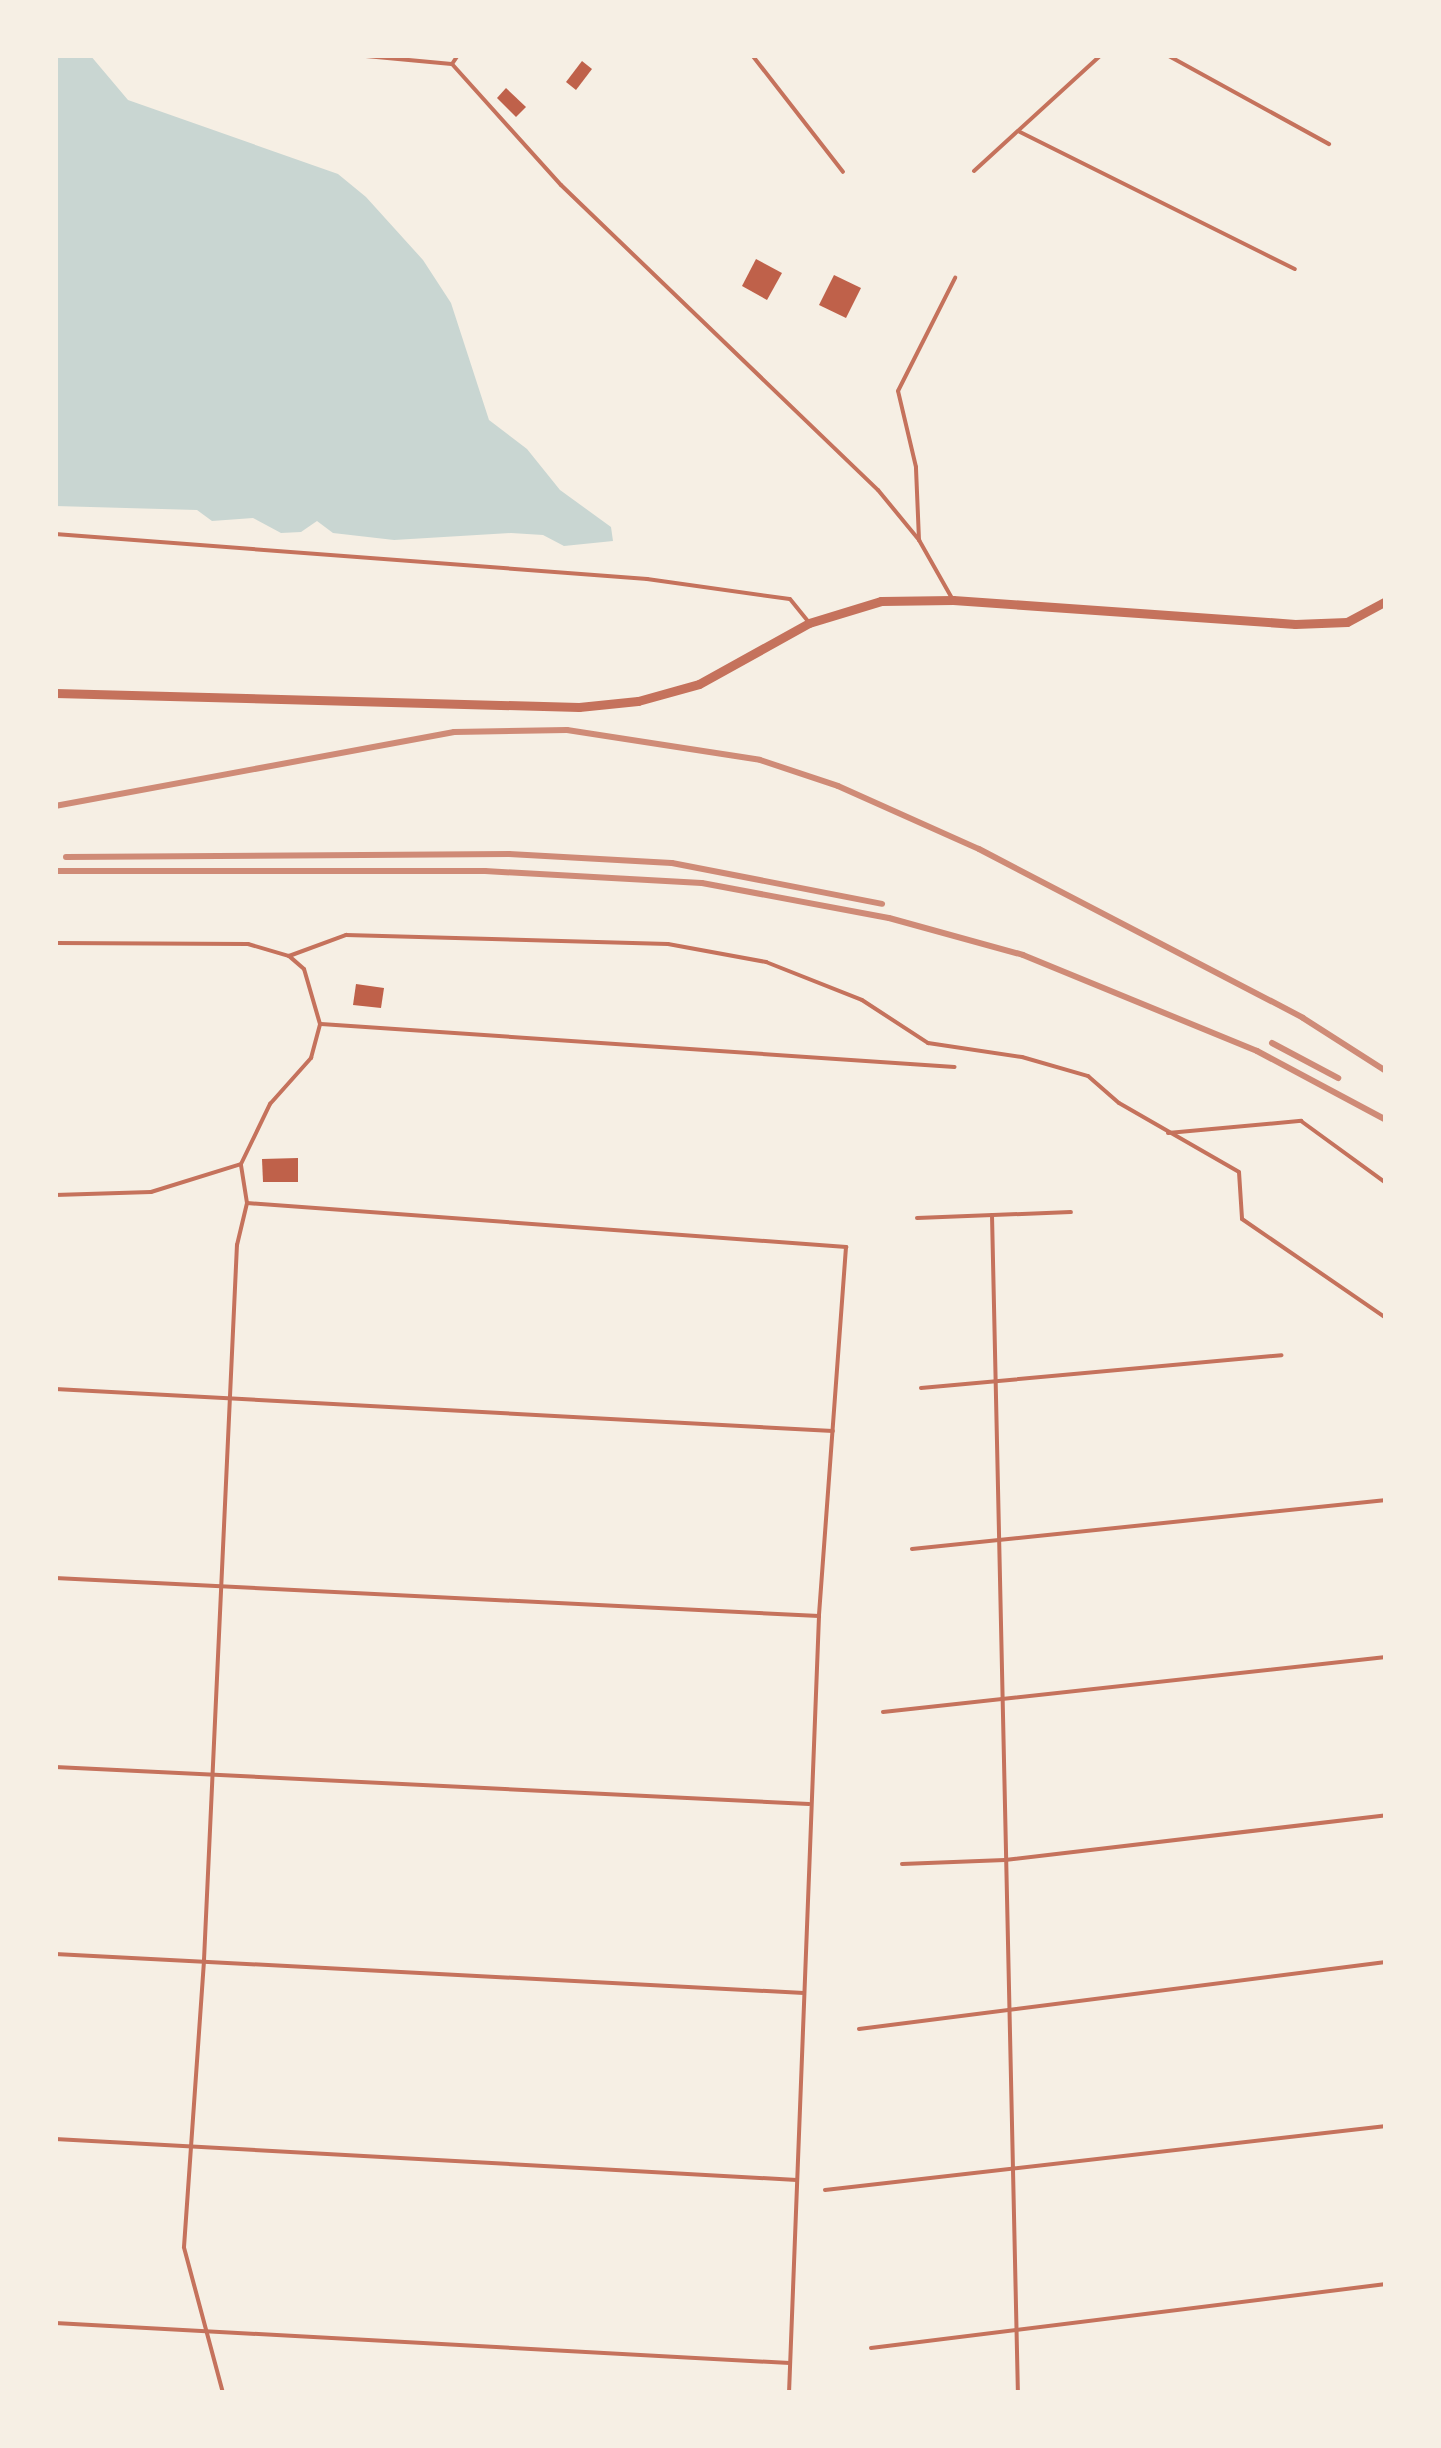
<!DOCTYPE html>
<style>
body{margin:0}
#map{position:relative;width:1441px;height:2448px;overflow:hidden;background:#f6efe4;font-family:"Fira Sans Condensed",sans-serif}
div>[style]{position:absolute}
.water>*{inset:0;background:#c9d6d2}
.building>*{inset:0;background:#bf614a}
.service>*{height:4px;margin:-2px;padding:0 2px;transform-origin:2px;border-radius:2px;background:#c5725c}
.minor>*{height:9px;margin:-4.5px;padding:0 4.5px;transform-origin:4.5px;border-radius:4.5px;background:#c5725c}
.rail>*{height:6px;margin:-3px;padding:0 3px;transform-origin:3px;border-radius:3px;background:#cf8b77}
span{translate:-50% -50%;white-space:nowrap;text-align:center;line-height:1.15;-webkit-text-stroke:10px #f6efe4;paint-order:stroke}
.frame{position:absolute;inset:0;border:58px solid #f6efe4;pointer-events:none}
</style>
<div id="map">
<div class="water">
<i style="clip-path:polygon(55px 55px,90px 55px,128px 100px,338px 174px,366px 197px,423px 260px,451px 303px,489px 420px,527px 449px,560px 490px,611px 527px,613px 541px,564px 546px,543px 535px,511px 533px,394px 540px,333px 533px,317px 521px,301px 532px,281px 533px,253px 518px,212px 521px,197px 510px,55px 506px)"></i>
</div>
<div class="building">
<i style="clip-path:polygon(582px 61px,592px 69px,576px 90px,566px 82px)"></i>
<i style="clip-path:polygon(506px 88px,526px 107px,516px 117px,497px 98px)"></i>
<i style="clip-path:polygon(756px 259px,782px 273px,767px 300px,742px 286px)"></i>
<i style="clip-path:polygon(834px 275px,861px 288px,846px 318px,819px 305px)"></i>
<i style="clip-path:polygon(356px 984px,384px 988px,381px 1008px,353px 1005px)"></i>
<i style="clip-path:polygon(298px 1158px,298px 1182px,263px 1182px,262px 1159px)"></i>
</div>
<div class="service">
<i style="left:355px;top:55px;width:97px;rotate:5.3deg"></i>
<i style="left:452px;top:64px;width:163px;rotate:48deg"></i>
<i style="left:561px;top:185px;width:440px;rotate:43.9deg"></i>
<i style="left:878px;top:490px;width:65px;rotate:50.6deg"></i>
<i style="left:919px;top:540px;width:69px;rotate:60.5deg"></i>
<i style="left:752px;top:55px;width:148px;rotate:52.1deg"></i>
<i style="left:1167px;top:55px;width:185px;rotate:28.8deg"></i>
<i style="left:452px;top:64px;width:11px;rotate:-56deg"></i>
<i style="left:1020px;top:132px;width:307px;rotate:26.5deg"></i>
<i style="left:974px;top:171px;width:172px;rotate:-42.4deg"></i>
<i style="left:55px;top:534px;width:594px;rotate:4.35deg"></i>
<i style="left:647px;top:579px;width:144px;rotate:8deg"></i>
<i style="left:790px;top:599px;width:27px;rotate:51deg"></i>
<i style="left:919px;top:540px;width:73px;rotate:-92.4deg"></i>
<i style="left:916px;top:467px;width:78px;rotate:-103.3deg"></i>
<i style="left:898px;top:391px;width:127px;rotate:-63.2deg"></i>
<i style="left:55px;top:943px;width:193px;rotate:0.3deg"></i>
<i style="left:248px;top:944px;width:43px;rotate:16.3deg"></i>
<i style="left:289px;top:956px;width:61px;rotate:-20.2deg"></i>
<i style="left:346px;top:935px;width:322px;rotate:1.6deg"></i>
<i style="left:668px;top:944px;width:100px;rotate:10.4deg"></i>
<i style="left:766px;top:962px;width:103px;rotate:21.6deg"></i>
<i style="left:862px;top:1000px;width:79px;rotate:33.1deg"></i>
<i style="left:928px;top:1043px;width:95px;rotate:8.5deg"></i>
<i style="left:1022px;top:1057px;width:69px;rotate:16.1deg"></i>
<i style="left:1088px;top:1076px;width:41px;rotate:41.1deg"></i>
<i style="left:1119px;top:1103px;width:138px;rotate:29.9deg"></i>
<i style="left:1239px;top:1172px;width:47px;rotate:86.3deg"></i>
<i style="left:1242px;top:1219px;width:175px;rotate:34.5deg"></i>
<i style="left:321px;top:1024px;width:635px;rotate:3.88deg"></i>
<i style="left:1168px;top:1133px;width:134px;rotate:-5.2deg"></i>
<i style="left:1301px;top:1121px;width:105px;rotate:36.1deg"></i>
<i style="left:55px;top:1195px;width:96px;rotate:-1.8deg"></i>
<i style="left:151px;top:1192px;width:94px;rotate:-17.3deg"></i>
<i style="left:247px;top:1203px;width:601px;rotate:4.2deg"></i>
<i style="left:846px;top:1247px;width:370px;rotate:94.2deg"></i>
<i style="left:819px;top:1616px;width:778px;rotate:92.21deg"></i>
<i style="left:992px;top:1215px;width:1178px;rotate:88.74deg"></i>
<i style="left:917px;top:1218px;width:154px;rotate:-2.2deg"></i>
<i style="left:921px;top:1388px;width:362px;rotate:-5.2deg"></i>
<i style="left:55px;top:1389px;width:779px;rotate:3.09deg"></i>
<i style="left:912px;top:1549px;width:477px;rotate:-5.9deg"></i>
<i style="left:55px;top:1578px;width:765px;rotate:2.85deg"></i>
<i style="left:883px;top:1712px;width:506px;rotate:-6.24deg"></i>
<i style="left:55px;top:1767px;width:755px;rotate:2.81deg"></i>
<i style="left:902px;top:1864px;width:103px;rotate:-2.2deg"></i>
<i style="left:1005px;top:1860px;width:384px;rotate:-6.7deg"></i>
<i style="left:55px;top:1954px;width:750px;rotate:2.98deg"></i>
<i style="left:859px;top:2029px;width:531px;rotate:-7.25deg"></i>
<i style="left:55px;top:2139px;width:743px;rotate:3.16deg"></i>
<i style="left:825px;top:2190px;width:565px;rotate:-6.51deg"></i>
<i style="left:55px;top:2323px;width:736px;rotate:3.12deg"></i>
<i style="left:871px;top:2348px;width:519px;rotate:-7.08deg"></i>
<i style="left:223px;top:2393px;width:151px;rotate:-105deg"></i>
<i style="left:184px;top:2247px;width:288px;rotate:-86deg"></i>
<i style="left:204px;top:1960px;width:716px;rotate:-87.36deg"></i>
<i style="left:237px;top:1245px;width:43px;rotate:-76.6deg"></i>
<i style="left:247px;top:1203px;width:39px;rotate:-99deg"></i>
<i style="left:241px;top:1164px;width:67px;rotate:-64.2deg"></i>
<i style="left:270px;top:1104px;width:62px;rotate:-48.3deg"></i>
<i style="left:311px;top:1058px;width:35px;rotate:-75deg"></i>
<i style="left:320px;top:1024px;width:57px;rotate:-106.2deg"></i>
<i style="left:304px;top:969px;width:20px;rotate:-139deg"></i>
</div>
<div class="minor">
<i style="left:55px;top:693px;width:524px;rotate:1.53deg"></i>
<i style="left:579px;top:707px;width:59px;rotate:-5.8deg"></i>
<i style="left:638px;top:701px;width:63px;rotate:-15.6deg"></i>
<i style="left:699px;top:684px;width:126px;rotate:-29deg"></i>
<i style="left:809px;top:623px;width:75px;rotate:-17deg"></i>
<i style="left:881px;top:601px;width:72px;rotate:-0.8deg"></i>
<i style="left:953px;top:600px;width:343px;rotate:4deg"></i>
<i style="left:1295px;top:624px;width:52px;rotate:-2.2deg"></i>
<i style="left:1347px;top:622px;width:44px;rotate:-28.3deg"></i>
</div>
<div class="rail">
<i style="left:55px;top:806px;width:406px;rotate:-10.5deg"></i>
<i style="left:454px;top:732px;width:113px;rotate:-1deg"></i>
<i style="left:567px;top:730px;width:195px;rotate:8.8deg"></i>
<i style="left:760px;top:760px;width:82px;rotate:18.4deg"></i>
<i style="left:838px;top:786px;width:154px;rotate:24.1deg"></i>
<i style="left:979px;top:849px;width:365px;rotate:27.5deg"></i>
<i style="left:1303px;top:1018px;width:98px;rotate:32.6deg"></i>
<i style="left:66px;top:857px;width:443px;rotate:-0.4deg"></i>
<i style="left:509px;top:854px;width:163px;rotate:3.2deg"></i>
<i style="left:672px;top:863px;width:214px;rotate:11deg"></i>
<i style="left:55px;top:871px;width:430px"></i>
<i style="left:485px;top:871px;width:217px;rotate:3.2deg"></i>
<i style="left:702px;top:883px;width:190px;rotate:10.6deg"></i>
<i style="left:889px;top:918px;width:139px;rotate:15.4deg"></i>
<i style="left:1023px;top:955px;width:253px;rotate:22.3deg"></i>
<i style="left:1257px;top:1051px;width:146px;rotate:28.1deg"></i>
<i style="left:1272px;top:1043px;width:75px;rotate:27.9deg"></i>
</div>
<div class="frame"></div>
</div>
